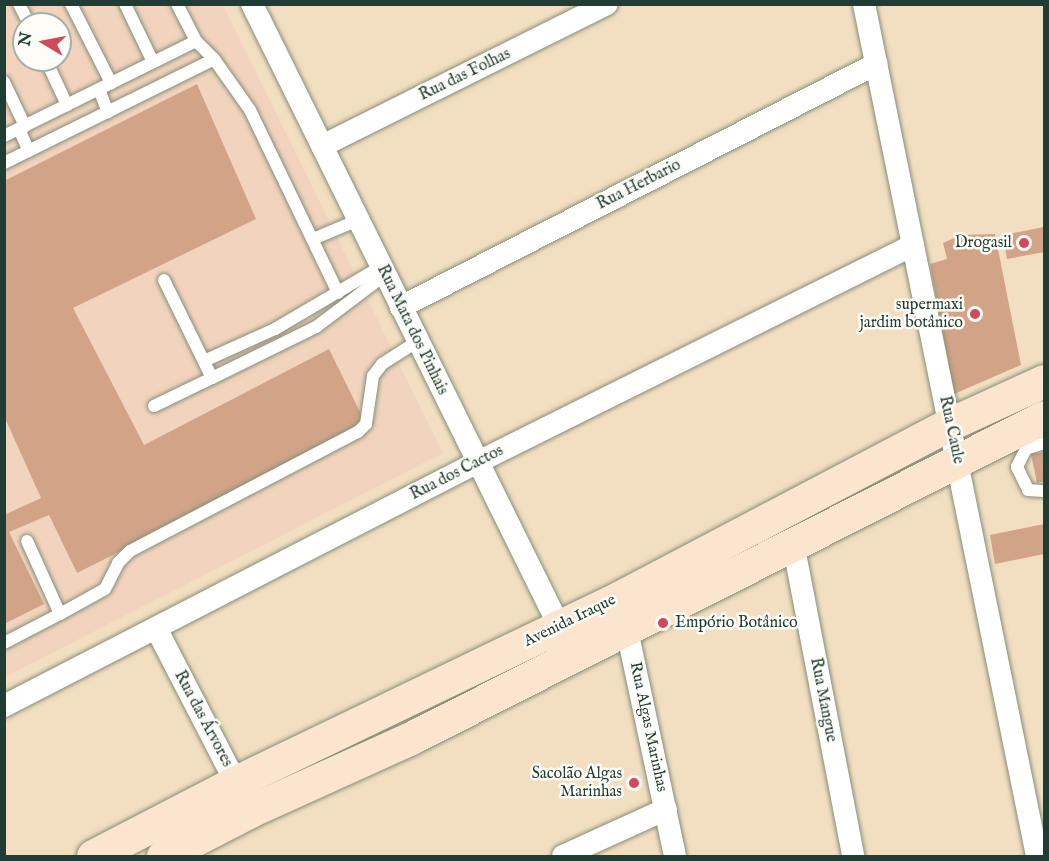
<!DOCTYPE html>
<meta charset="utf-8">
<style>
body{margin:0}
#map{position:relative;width:1049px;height:861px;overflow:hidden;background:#f2dfc1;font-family:"IM FELL English",serif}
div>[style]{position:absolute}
.built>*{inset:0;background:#f2d4be}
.building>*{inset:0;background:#d1a488}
.roads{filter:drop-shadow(0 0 2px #888e7a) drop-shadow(0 0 2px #888e7a)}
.lane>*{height:12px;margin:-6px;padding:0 6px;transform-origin:6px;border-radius:6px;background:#fff}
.street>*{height:22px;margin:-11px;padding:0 11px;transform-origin:11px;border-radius:11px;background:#fff}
.secondary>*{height:33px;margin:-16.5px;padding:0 16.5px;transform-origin:16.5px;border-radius:16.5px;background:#fce5cf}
.dots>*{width:16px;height:16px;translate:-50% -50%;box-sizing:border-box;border:3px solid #fdfcf7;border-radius:50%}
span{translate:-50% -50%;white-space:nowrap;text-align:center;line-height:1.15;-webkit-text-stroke:5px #fdfcf7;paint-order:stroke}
.street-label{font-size:16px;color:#1f3d34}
.poi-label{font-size:16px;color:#1f3d34}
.right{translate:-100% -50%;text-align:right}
.left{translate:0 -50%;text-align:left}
.frame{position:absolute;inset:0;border:6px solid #1f3d34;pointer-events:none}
.north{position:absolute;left:12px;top:12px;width:60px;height:60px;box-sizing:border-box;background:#fdfcf7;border:2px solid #a4b0a9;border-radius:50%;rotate:280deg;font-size:16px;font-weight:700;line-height:24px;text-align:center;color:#1f3d34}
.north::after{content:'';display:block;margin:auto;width:21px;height:27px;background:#d1495b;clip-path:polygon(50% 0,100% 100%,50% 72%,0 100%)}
</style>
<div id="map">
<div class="built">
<i style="clip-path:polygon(evenodd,5px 5px,223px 5px,443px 453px,5px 677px,5px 5px,24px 24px,60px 24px,60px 60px,24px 60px,24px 24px)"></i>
</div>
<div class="building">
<i style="clip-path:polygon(197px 84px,256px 219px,73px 308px,144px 445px,329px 349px,366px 424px,358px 432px,77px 573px,49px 515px,9px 532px,44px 604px,4px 624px,4px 515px,41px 498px,4px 416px,4px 181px)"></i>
<i style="clip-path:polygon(1044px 227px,1044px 252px,1007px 259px,1003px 235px)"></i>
<i style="clip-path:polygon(995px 234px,1021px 365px,954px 394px,930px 264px,947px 259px,943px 243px,961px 235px)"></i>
<i style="clip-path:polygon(1044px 452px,1044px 481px,1037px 483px,1031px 454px)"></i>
<i style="clip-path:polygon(1044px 524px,1044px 554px,995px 564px,990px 535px)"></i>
</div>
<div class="roads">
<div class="lane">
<i style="left:19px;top:4px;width:22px;rotate:63deg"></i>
<i style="left:71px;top:4px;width:89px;rotate:63.1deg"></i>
<i style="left:125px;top:4px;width:64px;rotate:64.2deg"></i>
<i style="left:177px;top:4px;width:42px;rotate:62.8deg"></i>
<i style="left:196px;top:41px;width:25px;rotate:45deg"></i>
<i style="left:214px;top:59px;width:62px;rotate:54.8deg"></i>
<i style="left:250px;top:110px;width:203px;rotate:64.3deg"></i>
<i style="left:46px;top:60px;width:50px;rotate:65deg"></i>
<i style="left:4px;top:82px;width:49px;rotate:64.5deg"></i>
<i style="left:99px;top:89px;width:25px;rotate:69deg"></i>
<i style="left:19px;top:129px;width:24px;rotate:66deg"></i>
<i style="left:4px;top:136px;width:214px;rotate:-26.3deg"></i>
<i style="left:4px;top:163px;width:234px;rotate:-26.3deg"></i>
<i style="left:313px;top:239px;width:49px;rotate:-22.9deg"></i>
<i style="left:204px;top:361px;width:78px;rotate:-24.3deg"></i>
<i style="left:275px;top:329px;width:124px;rotate:-30.5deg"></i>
<i style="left:212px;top:378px;width:116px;rotate:-26.1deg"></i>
<i style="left:316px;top:327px;width:88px;rotate:-37.1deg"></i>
<i style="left:154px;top:406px;width:64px;rotate:-25.8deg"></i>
<i style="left:212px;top:378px;width:109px;rotate:-116.1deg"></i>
<i style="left:1044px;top:443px;width:19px;rotate:162deg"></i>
<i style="left:1026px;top:449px;width:20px;rotate:117deg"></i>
<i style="left:1017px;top:467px;width:25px;rotate:64deg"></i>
<i style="left:1028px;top:490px;width:16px;rotate:4deg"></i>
<i style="left:60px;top:614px;width:51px;rotate:-29.1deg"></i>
<i style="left:105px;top:589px;width:29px;rotate:-63deg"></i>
<i style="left:118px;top:563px;width:17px;rotate:-45deg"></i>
<i style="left:130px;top:551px;width:257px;rotate:-27.6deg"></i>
<i style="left:358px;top:432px;width:11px;rotate:-45deg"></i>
<i style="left:366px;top:424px;width:49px;rotate:-81.7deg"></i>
<i style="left:373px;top:376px;width:15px;rotate:-53deg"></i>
<i style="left:382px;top:364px;width:43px;rotate:-32.6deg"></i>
<i style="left:4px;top:643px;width:63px;rotate:-27.4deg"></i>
<i style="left:60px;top:614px;width:80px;rotate:-114.3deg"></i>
</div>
<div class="street">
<i style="left:252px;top:4px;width:707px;rotate:63.72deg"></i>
<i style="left:864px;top:4px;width:869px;rotate:78.52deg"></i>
<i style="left:322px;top:146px;width:318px;rotate:-26.5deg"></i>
<i style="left:401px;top:307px;width:534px;rotate:-27.09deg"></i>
<i style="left:793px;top:543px;width:319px;rotate:79.1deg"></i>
<i style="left:624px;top:616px;width:245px;rotate:78deg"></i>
<i style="left:156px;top:628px;width:186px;rotate:62.7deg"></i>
<i style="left:4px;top:706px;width:531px;rotate:-27.24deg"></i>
<i style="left:476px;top:463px;width:488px;rotate:-26.5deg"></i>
<i style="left:563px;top:856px;width:113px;rotate:-24.5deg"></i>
</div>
<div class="secondary">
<i style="left:93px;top:856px;width:161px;rotate:-27.4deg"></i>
<i style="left:236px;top:782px;width:426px;rotate:-25.7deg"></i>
<i style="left:620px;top:597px;width:373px;rotate:-27.7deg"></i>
<i style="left:950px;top:424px;width:103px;rotate:-24.6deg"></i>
<i style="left:163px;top:856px;width:98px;rotate:-27.3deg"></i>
<i style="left:250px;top:811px;width:175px;rotate:-24.4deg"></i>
<i style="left:409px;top:739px;width:712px;rotate:-26.89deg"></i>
</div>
</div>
<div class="dots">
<i style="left:1024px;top:243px;background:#d1495b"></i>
<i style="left:975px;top:314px;background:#d1495b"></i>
<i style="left:663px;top:623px;background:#d1495b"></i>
<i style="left:634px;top:783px;background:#d1495b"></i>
</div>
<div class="street-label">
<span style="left:465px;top:75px;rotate:-26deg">Rua das Folhas</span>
<span style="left:639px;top:185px;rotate:-27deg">Rua Herbario</span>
<span style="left:412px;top:330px;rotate:64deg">Rua Mata dos Pinhais</span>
<span style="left:951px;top:430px;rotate:78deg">Rua Caule</span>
<span style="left:457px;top:473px;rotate:-27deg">Rua dos Cactos</span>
<span style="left:570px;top:621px;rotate:-26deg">Avenida Iraque</span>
<span style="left:823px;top:700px;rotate:79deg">Rua Mangue</span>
<span style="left:203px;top:719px;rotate:62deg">Rua das Árvores</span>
<span style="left:648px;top:727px;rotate:78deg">Rua Algas Marinhas</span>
</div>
<div class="poi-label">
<span class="right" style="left:1012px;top:243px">Drogasil</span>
<span class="right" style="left:963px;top:314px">supermaxi<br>jardim botânico</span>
<span class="left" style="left:675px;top:623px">Empório Botânico</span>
<span class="right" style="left:622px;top:783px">Sacolão Algas<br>Marinhas</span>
</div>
<div class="frame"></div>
<div class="north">N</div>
</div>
